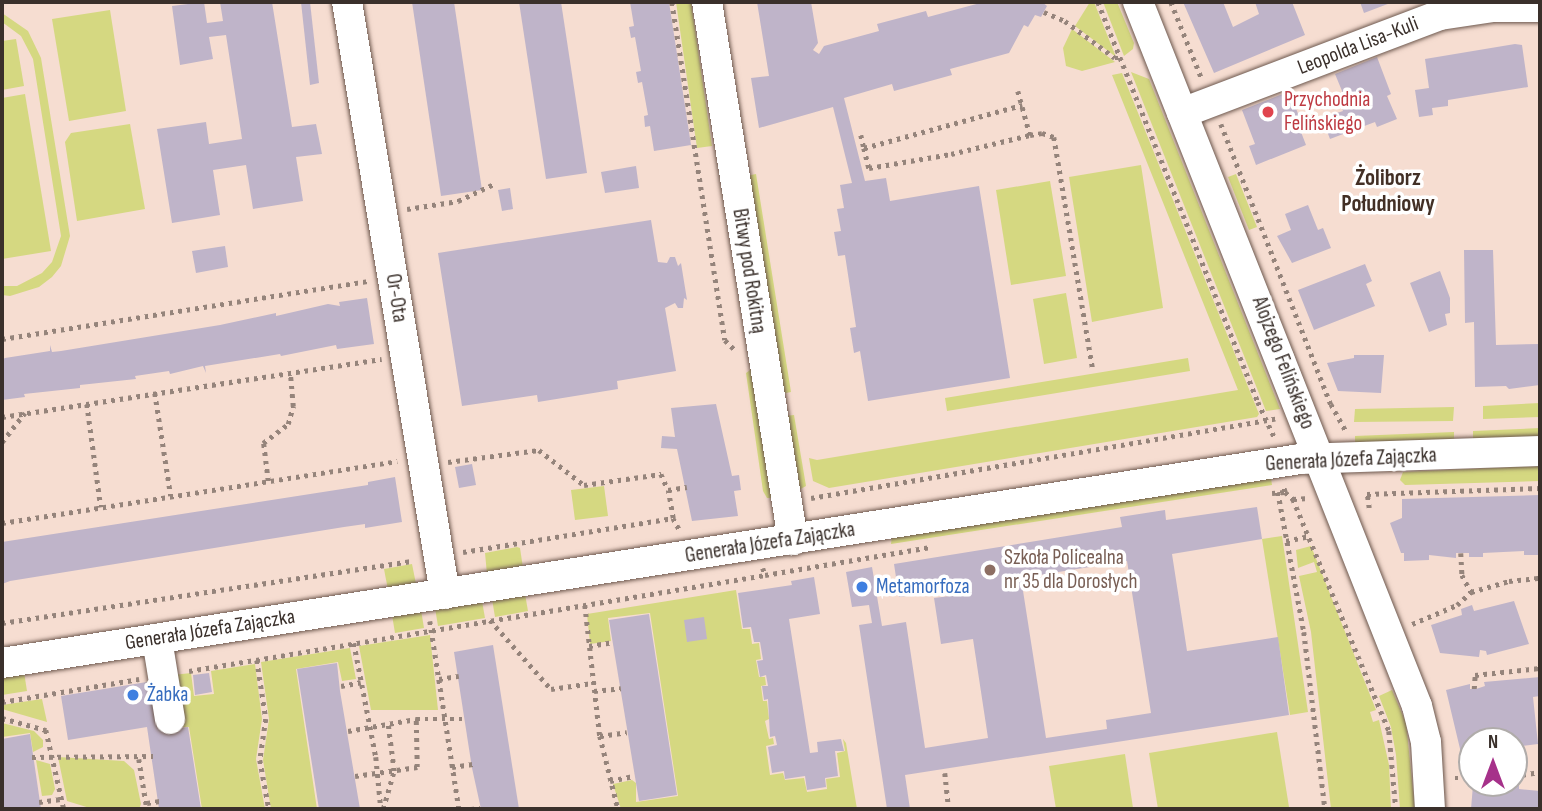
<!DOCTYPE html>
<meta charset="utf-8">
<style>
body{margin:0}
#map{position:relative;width:1542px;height:811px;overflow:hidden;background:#f6ddd1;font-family:"Sofia Sans Condensed",sans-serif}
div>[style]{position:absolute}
.green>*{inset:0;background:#d5d881}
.building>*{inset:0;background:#bfb4c9}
.path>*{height:4.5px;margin-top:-2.25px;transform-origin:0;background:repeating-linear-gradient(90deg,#95847b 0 3.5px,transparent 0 8.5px)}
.roads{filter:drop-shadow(0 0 2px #6d584e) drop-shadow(0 0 2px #6d584e)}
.minor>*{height:30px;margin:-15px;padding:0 15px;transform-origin:15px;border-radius:15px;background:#fff}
.dots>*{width:19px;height:19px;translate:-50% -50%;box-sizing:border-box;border:4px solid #fff;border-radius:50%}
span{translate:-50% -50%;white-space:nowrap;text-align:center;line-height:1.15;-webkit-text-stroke:7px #fff;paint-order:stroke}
.street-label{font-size:21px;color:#3a302b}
.health-label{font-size:21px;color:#be3a42}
.left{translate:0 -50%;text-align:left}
.education-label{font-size:21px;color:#785e54}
.shop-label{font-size:21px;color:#366cbe}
.neighbourhood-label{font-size:23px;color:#422f25;font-weight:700}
.frame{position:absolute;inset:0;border:4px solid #3a302b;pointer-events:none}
.north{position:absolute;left:1458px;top:727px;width:70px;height:70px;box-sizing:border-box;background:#fff;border:2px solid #b0acaa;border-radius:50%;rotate:0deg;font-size:19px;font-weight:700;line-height:28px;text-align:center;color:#3a302b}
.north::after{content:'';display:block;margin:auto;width:24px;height:32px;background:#a6318a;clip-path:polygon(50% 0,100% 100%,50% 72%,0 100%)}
</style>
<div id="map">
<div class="green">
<i style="clip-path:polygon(676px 2px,691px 2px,712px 146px,697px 148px)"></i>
<i style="clip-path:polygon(1090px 2px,1094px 2px,1116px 57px,1075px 26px)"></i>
<i style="clip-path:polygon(1103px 2px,1117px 2px,1134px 43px,1133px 49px,1124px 56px)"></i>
<i style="clip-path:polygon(110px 10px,126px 111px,69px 121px,52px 19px)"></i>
<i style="clip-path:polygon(2px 13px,28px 31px,41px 58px,70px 236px,61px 266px,52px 277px,39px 287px,10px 296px,2px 295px,2px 286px,17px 286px,42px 273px,52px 262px,61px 236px,33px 59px,21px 36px,2px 22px)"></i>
<i style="clip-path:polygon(1072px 29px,1115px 62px,1082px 71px,1066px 66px,1063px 48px)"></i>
<i style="clip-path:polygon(16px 39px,24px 86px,2px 90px,2px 41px)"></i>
<i style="clip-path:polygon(1131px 72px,1149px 79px,1280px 409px,1266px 411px)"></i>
<i style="clip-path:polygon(1122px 73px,1259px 414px,1257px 417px,829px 488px,813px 481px,809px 458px,817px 460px,1238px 390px,1112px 75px)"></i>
<i style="clip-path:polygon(25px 94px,51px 251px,2px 259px,2px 98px)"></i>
<i style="clip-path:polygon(130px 124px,145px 209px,77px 221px,65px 142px,71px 133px)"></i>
<i style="clip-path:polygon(1141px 165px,1163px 308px,1092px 322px,1069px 177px)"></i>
<i style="clip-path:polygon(756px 174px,791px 392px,781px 394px,746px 176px)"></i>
<i style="clip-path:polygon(1236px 174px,1257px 227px,1249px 230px,1228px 177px)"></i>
<i style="clip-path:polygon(1050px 181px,1066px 276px,1011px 285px,996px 190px)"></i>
<i style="clip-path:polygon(1066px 293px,1077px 358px,1044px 364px,1033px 299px)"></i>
<i style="clip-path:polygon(1188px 358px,1190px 371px,947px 411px,945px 398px)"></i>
<i style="clip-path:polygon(753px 368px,772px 498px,767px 498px,763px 491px,746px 373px)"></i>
<i style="clip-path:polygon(1540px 403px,1540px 417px,1483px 419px,1483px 406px)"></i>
<i style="clip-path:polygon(1454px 407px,1453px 421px,1354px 422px,1355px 409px)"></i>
<i style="clip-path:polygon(794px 415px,806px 486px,797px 491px,785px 416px)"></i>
<i style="clip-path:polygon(1540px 428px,1540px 437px,1473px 439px,1473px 431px)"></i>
<i style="clip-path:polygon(1454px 432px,1454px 439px,1355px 443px,1355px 436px)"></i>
<i style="clip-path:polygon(1540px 466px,1540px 481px,1405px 485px,1400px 480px,1403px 472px)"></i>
<i style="clip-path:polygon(1271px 478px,1272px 485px,891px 544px,892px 536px)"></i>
<i style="clip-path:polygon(604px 486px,608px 516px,575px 520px,571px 490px)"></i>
<i style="clip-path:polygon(1282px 536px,1308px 712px,1290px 715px,1262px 539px)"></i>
<i style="clip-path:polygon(1311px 546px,1376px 710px,1370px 712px,1373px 722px,1379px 720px,1389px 765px,1391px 809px,1331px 809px,1311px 632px,1299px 576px,1317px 572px,1314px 562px,1298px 568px,1296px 550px)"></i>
<i style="clip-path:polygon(517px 547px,520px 548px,523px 568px,487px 574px,485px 553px)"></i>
<i style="clip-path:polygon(412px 564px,416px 584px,388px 590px,384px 569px)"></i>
<i style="clip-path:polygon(736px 590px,742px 629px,750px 629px,752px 644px,759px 643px,761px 659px,756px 660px,759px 677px,765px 677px,766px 685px,761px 686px,763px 701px,767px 701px,769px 719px,765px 721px,769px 739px,773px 738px,774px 744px,766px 746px,770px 775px,783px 773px,785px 780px,804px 778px,807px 792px,827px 789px,826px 779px,840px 777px,837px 753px,845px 751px,843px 739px,846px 743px,857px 809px,621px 809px,613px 784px,632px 780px,636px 783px,636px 802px,678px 796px,650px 613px,608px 618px,611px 641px,590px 644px,587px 614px)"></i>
<i style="clip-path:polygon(525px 594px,528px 611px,495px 617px,492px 599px)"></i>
<i style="clip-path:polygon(482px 601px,485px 618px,438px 626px,435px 608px)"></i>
<i style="clip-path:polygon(421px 610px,424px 628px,395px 633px,392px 615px)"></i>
<i style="clip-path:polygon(430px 635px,438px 710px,371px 710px,359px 646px)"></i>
<i style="clip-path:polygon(350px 648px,356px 679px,342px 681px,338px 662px,296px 669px,317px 809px,271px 809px,263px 760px,269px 719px,261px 662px)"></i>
<i style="clip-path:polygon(255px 664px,262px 719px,256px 759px,265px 809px,202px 809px,189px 727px,181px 727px,173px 675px,191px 673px,194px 696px,214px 694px,211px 671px)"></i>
<i style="clip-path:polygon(24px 672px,27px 691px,2px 695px,2px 677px)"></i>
<i style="clip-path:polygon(1392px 690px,1406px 723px,1415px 809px,1400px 809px,1396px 755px,1391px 727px,1379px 696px)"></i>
<i style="clip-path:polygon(42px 699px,47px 722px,2px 709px,2px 705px)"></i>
<i style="clip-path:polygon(2px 723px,34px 731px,43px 740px,43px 747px,33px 752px,30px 733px,2px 737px)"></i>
<i style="clip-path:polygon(1277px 732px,1289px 807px,1158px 809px,1149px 753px)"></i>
<i style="clip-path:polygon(1125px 754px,1133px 808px,1056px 809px,1049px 766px)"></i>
<i style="clip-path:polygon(58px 757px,124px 761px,134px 770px,141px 804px,139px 809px,93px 809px,67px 801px)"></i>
<i style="clip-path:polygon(36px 760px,50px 764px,55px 789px,52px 795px,42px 796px)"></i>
</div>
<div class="building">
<i style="clip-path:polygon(204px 2px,207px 23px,223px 21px,220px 2px,272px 2px,292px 127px,316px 124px,322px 154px,296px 157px,303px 201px,253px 209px,246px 165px,213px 170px,220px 215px,172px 223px,157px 129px,206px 122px,209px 144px,242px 139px,226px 35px,209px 37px,213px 59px,180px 65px,172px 6px)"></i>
<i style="clip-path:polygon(301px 2px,310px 2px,319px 83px,310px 85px)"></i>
<i style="clip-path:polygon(412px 2px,454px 2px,482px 190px,441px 196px)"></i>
<i style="clip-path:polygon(519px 2px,561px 2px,587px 173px,546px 179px)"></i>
<i style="clip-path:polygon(630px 2px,669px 2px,691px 145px,654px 151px,650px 126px,645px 127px,644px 116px,648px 115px,642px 82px,638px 83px,636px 72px,641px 71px,635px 37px,631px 38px,629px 27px,634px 26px)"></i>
<i style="clip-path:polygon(757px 2px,811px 2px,818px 43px,813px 50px,819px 54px,824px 46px,879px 31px,877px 24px,926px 11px,928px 17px,984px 2px,1042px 2px,1047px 6px,1041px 17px,1035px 15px,1028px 27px,1024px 25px,1009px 53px,950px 69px,952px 75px,894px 91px,892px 84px,844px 98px,865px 181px,886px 178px,890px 201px,979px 186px,1010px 378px,868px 401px,860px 351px,854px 353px,850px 328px,856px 327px,845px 255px,838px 256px,834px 232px,841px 231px,837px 209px,844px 208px,840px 185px,852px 183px,833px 107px,759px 128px,751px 78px,769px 76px)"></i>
<i style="clip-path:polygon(1183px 2px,1223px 2px,1233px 27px,1259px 14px,1255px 2px,1292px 2px,1305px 35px,1214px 73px)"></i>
<i style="clip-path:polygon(1360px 2px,1393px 2px,1364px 13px)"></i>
<i style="clip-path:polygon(1515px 44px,1522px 45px,1528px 87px,1448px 100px,1448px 106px,1432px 108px,1433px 115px,1419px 117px,1415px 90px,1429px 88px,1425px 59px)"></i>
<i style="clip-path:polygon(1377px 57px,1391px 94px,1387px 96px,1397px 119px,1377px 127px,1375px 122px,1330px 139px,1322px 118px,1343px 111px,1341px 106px,1347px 103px,1335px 74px)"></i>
<i style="clip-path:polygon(1290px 91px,1304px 131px,1301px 132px,1306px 145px,1256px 165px,1249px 146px,1255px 144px,1242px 110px)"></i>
<i style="clip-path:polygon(636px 166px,639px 188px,605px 193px,601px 172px)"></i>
<i style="clip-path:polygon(510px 188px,513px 209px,502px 211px,498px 190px)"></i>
<i style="clip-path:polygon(1308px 205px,1318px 230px,1323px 228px,1331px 248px,1292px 263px,1277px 236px,1291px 230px,1285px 214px)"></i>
<i style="clip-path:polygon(651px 220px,658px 262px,667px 263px,670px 257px,675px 257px,678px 266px,681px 263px,687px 300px,684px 298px,683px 308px,678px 308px,675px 303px,665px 308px,676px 371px,617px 381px,618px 389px,538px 402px,537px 395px,462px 406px,438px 253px)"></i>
<i style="clip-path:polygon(225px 246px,228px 267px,196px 273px,192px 251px)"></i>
<i style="clip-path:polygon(1464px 250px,1493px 250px,1496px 345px,1540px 344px,1540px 385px,1509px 389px,1506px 386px,1475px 387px,1474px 322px,1465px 323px)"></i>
<i style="clip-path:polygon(1365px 264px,1372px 281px,1366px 284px,1375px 306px,1314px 330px,1298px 290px)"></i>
<i style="clip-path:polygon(1440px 271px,1450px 298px,1450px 313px,1445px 314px,1447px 325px,1429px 332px,1410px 283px)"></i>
<i style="clip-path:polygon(367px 298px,374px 344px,337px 349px,336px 345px,281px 356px,280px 354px,205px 366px,206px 373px,203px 366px,170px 374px,169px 371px,135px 376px,136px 379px,80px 385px,80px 388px,24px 394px,25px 397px,2px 400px,2px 360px,5px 358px,50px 351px,50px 345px,52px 352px,61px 351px,220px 325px,276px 313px,276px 316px,328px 304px,340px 306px,339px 302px)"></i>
<i style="clip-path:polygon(1354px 355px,1384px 355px,1381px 393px,1338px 391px,1327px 363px,1354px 358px)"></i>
<i style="clip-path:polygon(716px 404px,732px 476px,739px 475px,741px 490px,734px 491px,738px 516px,692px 521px,677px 449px,661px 448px,662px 436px,675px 437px,671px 408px)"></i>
<i style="clip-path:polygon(472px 464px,476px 485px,459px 488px,455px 467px)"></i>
<i style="clip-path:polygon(395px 477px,402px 522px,365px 528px,365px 524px,344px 527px,10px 581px,2px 584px,2px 542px,368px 485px,368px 482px)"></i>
<i style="clip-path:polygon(1540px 495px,1538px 555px,1524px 555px,1524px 551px,1483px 553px,1483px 557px,1469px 557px,1469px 553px,1456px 553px,1456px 558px,1429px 555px,1429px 560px,1404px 561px,1404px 553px,1401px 553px,1390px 523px,1402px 518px,1402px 499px)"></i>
<i style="clip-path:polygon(evenodd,1257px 507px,1262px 539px,1172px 554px,1187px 651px,1278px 637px,1289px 715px,905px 775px,910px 809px,887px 809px,859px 625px,872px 623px,869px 605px,852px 607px,846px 572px,872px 567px,882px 626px,906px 622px,925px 748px,988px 738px,973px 639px,941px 644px,934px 598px,966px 594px,965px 588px,899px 597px,894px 564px,1122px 527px,1120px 517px,1165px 510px,1166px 520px,1257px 507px,1127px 561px,1151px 713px,1106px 720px,1107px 729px,1046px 738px,1021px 578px,1127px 561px)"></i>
<i style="clip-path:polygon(814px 577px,820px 614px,789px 619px,810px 753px,818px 752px,817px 742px,841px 739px,844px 751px,835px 751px,838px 776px,825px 778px,826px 787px,807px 790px,805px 776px,785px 779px,784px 771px,772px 773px,768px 747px,777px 745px,775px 736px,770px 737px,768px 699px,764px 700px,762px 686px,768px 686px,766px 675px,760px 677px,757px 661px,763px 660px,760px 642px,754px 642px,751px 627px,743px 628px,738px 593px,792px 585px,791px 581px)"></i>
<i style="clip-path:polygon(1514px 601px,1529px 644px,1487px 655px,1486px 651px,1480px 650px,1479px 657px,1440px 653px,1431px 625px,1462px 615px,1461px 609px,1472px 605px,1474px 611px)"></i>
<i style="clip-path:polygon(649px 614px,677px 795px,639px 801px,609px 620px)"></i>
<i style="clip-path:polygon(704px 617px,707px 639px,687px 642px,684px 620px)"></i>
<i style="clip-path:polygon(493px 645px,519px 809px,481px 809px,472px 768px,454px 652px)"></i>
<i style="clip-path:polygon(337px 663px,340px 691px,360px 809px,319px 809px,297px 669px)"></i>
<i style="clip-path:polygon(209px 673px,212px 692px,195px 695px,193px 675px)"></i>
<i style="clip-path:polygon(1540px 677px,1540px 696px,1533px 697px,1538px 744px,1514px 747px,1514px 741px,1472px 741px,1472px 751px,1461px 753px,1446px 690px,1470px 684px,1470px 689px,1476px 689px,1485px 686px,1484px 682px)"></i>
<i style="clip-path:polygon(153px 681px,163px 731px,188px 727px,201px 809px,159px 809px,147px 727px,68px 740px,61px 696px)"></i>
<i style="clip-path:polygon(30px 734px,41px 809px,2px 809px,2px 739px)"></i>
<i style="clip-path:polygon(1507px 783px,1519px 784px,1519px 789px,1540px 791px,1540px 809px,1471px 809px,1473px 785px,1507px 788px)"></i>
</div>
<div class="path">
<i style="left:672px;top:2px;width:342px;rotate:81.1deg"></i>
<i style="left:725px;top:340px;width:14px;rotate:45deg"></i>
<i style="left:1098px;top:2px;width:431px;rotate:68.2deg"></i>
<i style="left:1258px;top:402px;width:40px;rotate:65deg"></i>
<i style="left:1171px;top:2px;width:83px;rotate:68.1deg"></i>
<i style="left:1044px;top:12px;width:23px;rotate:23deg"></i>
<i style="left:1065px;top:21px;width:62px;rotate:36.5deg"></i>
<i style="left:1115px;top:58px;width:5px"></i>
<i style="left:1018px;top:91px;width:46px;rotate:74.7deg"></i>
<i style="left:1221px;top:124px;width:301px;rotate:68.6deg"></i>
<i style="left:1331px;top:404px;width:31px;rotate:61deg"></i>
<i style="left:861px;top:135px;width:13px;rotate:77deg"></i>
<i style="left:864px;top:148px;width:164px;rotate:-15.2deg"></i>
<i style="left:864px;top:148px;width:21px;rotate:76deg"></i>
<i style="left:869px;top:168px;width:83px;rotate:-9.7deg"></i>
<i style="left:951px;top:154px;width:81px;rotate:-13.5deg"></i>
<i style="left:1030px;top:135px;width:12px;rotate:-9deg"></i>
<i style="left:1042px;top:133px;width:13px;rotate:18deg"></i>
<i style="left:1054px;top:137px;width:236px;rotate:80.5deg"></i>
<i style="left:407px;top:209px;width:52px;rotate:-8.9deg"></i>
<i style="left:458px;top:201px;width:42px;rotate:-25.3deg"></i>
<i style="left:2px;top:339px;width:370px;rotate:-9deg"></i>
<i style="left:155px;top:393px;width:104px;rotate:81.2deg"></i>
<i style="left:87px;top:404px;width:104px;rotate:82.3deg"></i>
<i style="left:2px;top:417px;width:384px;rotate:-8.7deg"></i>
<i style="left:2px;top:442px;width:37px;rotate:-52deg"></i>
<i style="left:448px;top:462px;width:92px;rotate:-7.5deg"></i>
<i style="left:539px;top:450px;width:57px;rotate:37.9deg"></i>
<i style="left:584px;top:485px;width:78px;rotate:-8.1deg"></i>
<i style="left:661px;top:474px;width:17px;rotate:66deg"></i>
<i style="left:268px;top:481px;width:38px;rotate:-97deg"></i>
<i style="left:263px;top:443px;width:31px;rotate:-37deg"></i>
<i style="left:288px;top:424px;width:19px;rotate:-74deg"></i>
<i style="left:293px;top:406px;width:33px;rotate:-95deg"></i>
<i style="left:1278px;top:492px;width:142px;rotate:79.5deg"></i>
<i style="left:1304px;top:632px;width:178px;rotate:83.2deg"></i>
<i style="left:1285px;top:492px;width:11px;rotate:41deg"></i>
<i style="left:1293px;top:499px;width:16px;rotate:-4deg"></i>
<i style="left:1272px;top:493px;width:13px;rotate:-4deg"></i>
<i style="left:1285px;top:492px;width:6px;rotate:-108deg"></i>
<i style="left:811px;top:498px;width:471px;rotate:-9.7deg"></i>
<i style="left:1293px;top:499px;width:251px;rotate:67.5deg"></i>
<i style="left:1389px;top:731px;width:78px;rotate:84.9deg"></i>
<i style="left:1369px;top:508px;width:14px;rotate:-98deg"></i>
<i style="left:1367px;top:494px;width:173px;rotate:-2deg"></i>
<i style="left:673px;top:518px;width:28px;rotate:-100deg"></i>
<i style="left:668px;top:490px;width:19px;rotate:-9deg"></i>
<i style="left:2px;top:523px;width:400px;rotate:-8.9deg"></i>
<i style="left:1286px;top:541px;width:24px;rotate:-12deg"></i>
<i style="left:463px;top:552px;width:213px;rotate:-9.2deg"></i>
<i style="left:673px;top:518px;width:13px;rotate:61deg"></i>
<i style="left:1461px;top:553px;width:22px;rotate:87deg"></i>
<i style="left:1462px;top:575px;width:19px;rotate:62deg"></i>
<i style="left:763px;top:568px;width:7px;rotate:74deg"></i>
<i style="left:765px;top:575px;width:168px;rotate:-9.6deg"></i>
<i style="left:585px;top:605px;width:132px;rotate:83.5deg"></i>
<i style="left:600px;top:736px;width:75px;rotate:76.1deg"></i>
<i style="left:490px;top:620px;width:92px;rotate:48.5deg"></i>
<i style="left:551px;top:689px;width:42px;rotate:-8.1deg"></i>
<i style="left:430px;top:621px;width:190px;rotate:81.2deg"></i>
<i style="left:2px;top:623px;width:416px;rotate:-8.6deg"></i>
<i style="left:1412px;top:624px;width:49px;rotate:-22.9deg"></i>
<i style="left:1457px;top:605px;width:19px;rotate:-43deg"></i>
<i style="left:1471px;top:592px;width:40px;rotate:-16deg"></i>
<i style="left:1509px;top:581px;width:31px;rotate:-6deg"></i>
<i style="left:354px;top:643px;width:116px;rotate:79.1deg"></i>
<i style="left:376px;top:757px;width:52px;rotate:84.5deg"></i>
<i style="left:589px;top:646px;width:25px;rotate:-9deg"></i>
<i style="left:257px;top:660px;width:60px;rotate:81.3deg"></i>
<i style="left:266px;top:719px;width:41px;rotate:98.3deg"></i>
<i style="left:260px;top:760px;width:50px;rotate:79.6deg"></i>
<i style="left:189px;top:671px;width:584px;rotate:-9.46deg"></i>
<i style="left:439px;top:679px;width:20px;rotate:-9deg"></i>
<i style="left:341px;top:686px;width:20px;rotate:-11deg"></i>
<i style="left:1474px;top:689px;width:14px;rotate:-86deg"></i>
<i style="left:1475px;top:675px;width:65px;rotate:-6.1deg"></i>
<i style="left:594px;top:691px;width:27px;rotate:-6deg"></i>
<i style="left:2px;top:702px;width:139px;rotate:-9.5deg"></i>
<i style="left:2px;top:718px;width:46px;rotate:15.3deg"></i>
<i style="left:46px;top:730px;width:81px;rotate:77.2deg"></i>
<i style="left:348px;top:731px;width:69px;rotate:-10deg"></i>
<i style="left:416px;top:719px;width:50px"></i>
<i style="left:600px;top:736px;width:27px;rotate:-8deg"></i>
<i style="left:32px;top:757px;width:121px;rotate:-0.5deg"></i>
<i style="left:139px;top:759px;width:51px;rotate:80.9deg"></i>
<i style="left:452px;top:767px;width:21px;rotate:-8deg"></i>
<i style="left:945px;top:773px;width:36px;rotate:84deg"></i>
<i style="left:355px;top:776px;width:63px;rotate:-8.3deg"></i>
<i style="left:417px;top:767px;width:48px;rotate:-91.2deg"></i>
<i style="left:1514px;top:776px;width:26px;rotate:-9deg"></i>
<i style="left:1455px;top:778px;width:17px"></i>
<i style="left:610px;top:781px;width:25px;rotate:-12deg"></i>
<i style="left:39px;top:802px;width:22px;rotate:-8deg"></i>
<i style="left:147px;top:803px;width:13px;rotate:-9deg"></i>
<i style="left:383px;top:809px;width:40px;rotate:-74deg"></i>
<i style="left:394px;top:771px;width:46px;rotate:-97.4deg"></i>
<i style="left:471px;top:809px;width:9px;rotate:-6deg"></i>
</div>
<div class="roads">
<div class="minor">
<i style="left:347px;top:2px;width:600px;rotate:80.6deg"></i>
<i style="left:707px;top:2px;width:545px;rotate:80.92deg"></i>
<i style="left:1138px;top:2px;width:757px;rotate:68.38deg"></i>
<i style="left:1417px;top:706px;width:37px;rotate:76deg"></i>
<i style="left:1426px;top:742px;width:67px;rotate:86.6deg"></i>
<i style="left:1182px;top:113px;width:276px;rotate:-20.8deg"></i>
<i style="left:1440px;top:15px;width:54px;rotate:-8.6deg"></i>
<i style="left:1493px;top:7px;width:47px"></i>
<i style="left:157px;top:639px;width:81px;rotate:80.8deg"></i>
<i style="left:2px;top:663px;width:1314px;rotate:-8.93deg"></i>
<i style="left:1300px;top:459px;width:240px;rotate:-1.9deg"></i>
</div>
</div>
<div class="dots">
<i style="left:1268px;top:112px;background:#e0444e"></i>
<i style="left:990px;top:570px;background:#8d6e63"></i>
<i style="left:862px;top:587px;background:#3f7fe0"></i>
<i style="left:133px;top:695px;background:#3f7fe0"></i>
</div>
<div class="street-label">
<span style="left:1358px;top:46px;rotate:-21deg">Leopolda Lisa-Kuli</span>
<span style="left:749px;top:271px;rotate:81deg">Bitwy pod Rokitną</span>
<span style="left:396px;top:298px;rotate:81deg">Or-Ota</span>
<span style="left:1283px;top:363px;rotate:69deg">Alojzego Felińskiego</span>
<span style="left:1351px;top:460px;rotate:-3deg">Generała Józefa Zajączka</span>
<span style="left:770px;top:543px;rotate:-9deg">Generała Józefa Zajączka</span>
<span style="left:210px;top:630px;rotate:-9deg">Generała Józefa Zajączka</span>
</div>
<div class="health-label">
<span class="left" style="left:1284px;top:112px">Przychodnia<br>Felińskiego</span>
</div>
<div class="education-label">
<span class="left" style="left:1004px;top:570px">Szkoła Policealna<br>nr 35 dla Dorosłych</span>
</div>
<div class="shop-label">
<span class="left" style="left:876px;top:587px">Metamorfoza</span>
<span class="left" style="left:147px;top:695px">Żabka</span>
</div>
<div class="neighbourhood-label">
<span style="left:1388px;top:191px">Żoliborz<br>Południowy</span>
</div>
<div class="frame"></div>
<div class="north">N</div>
</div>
